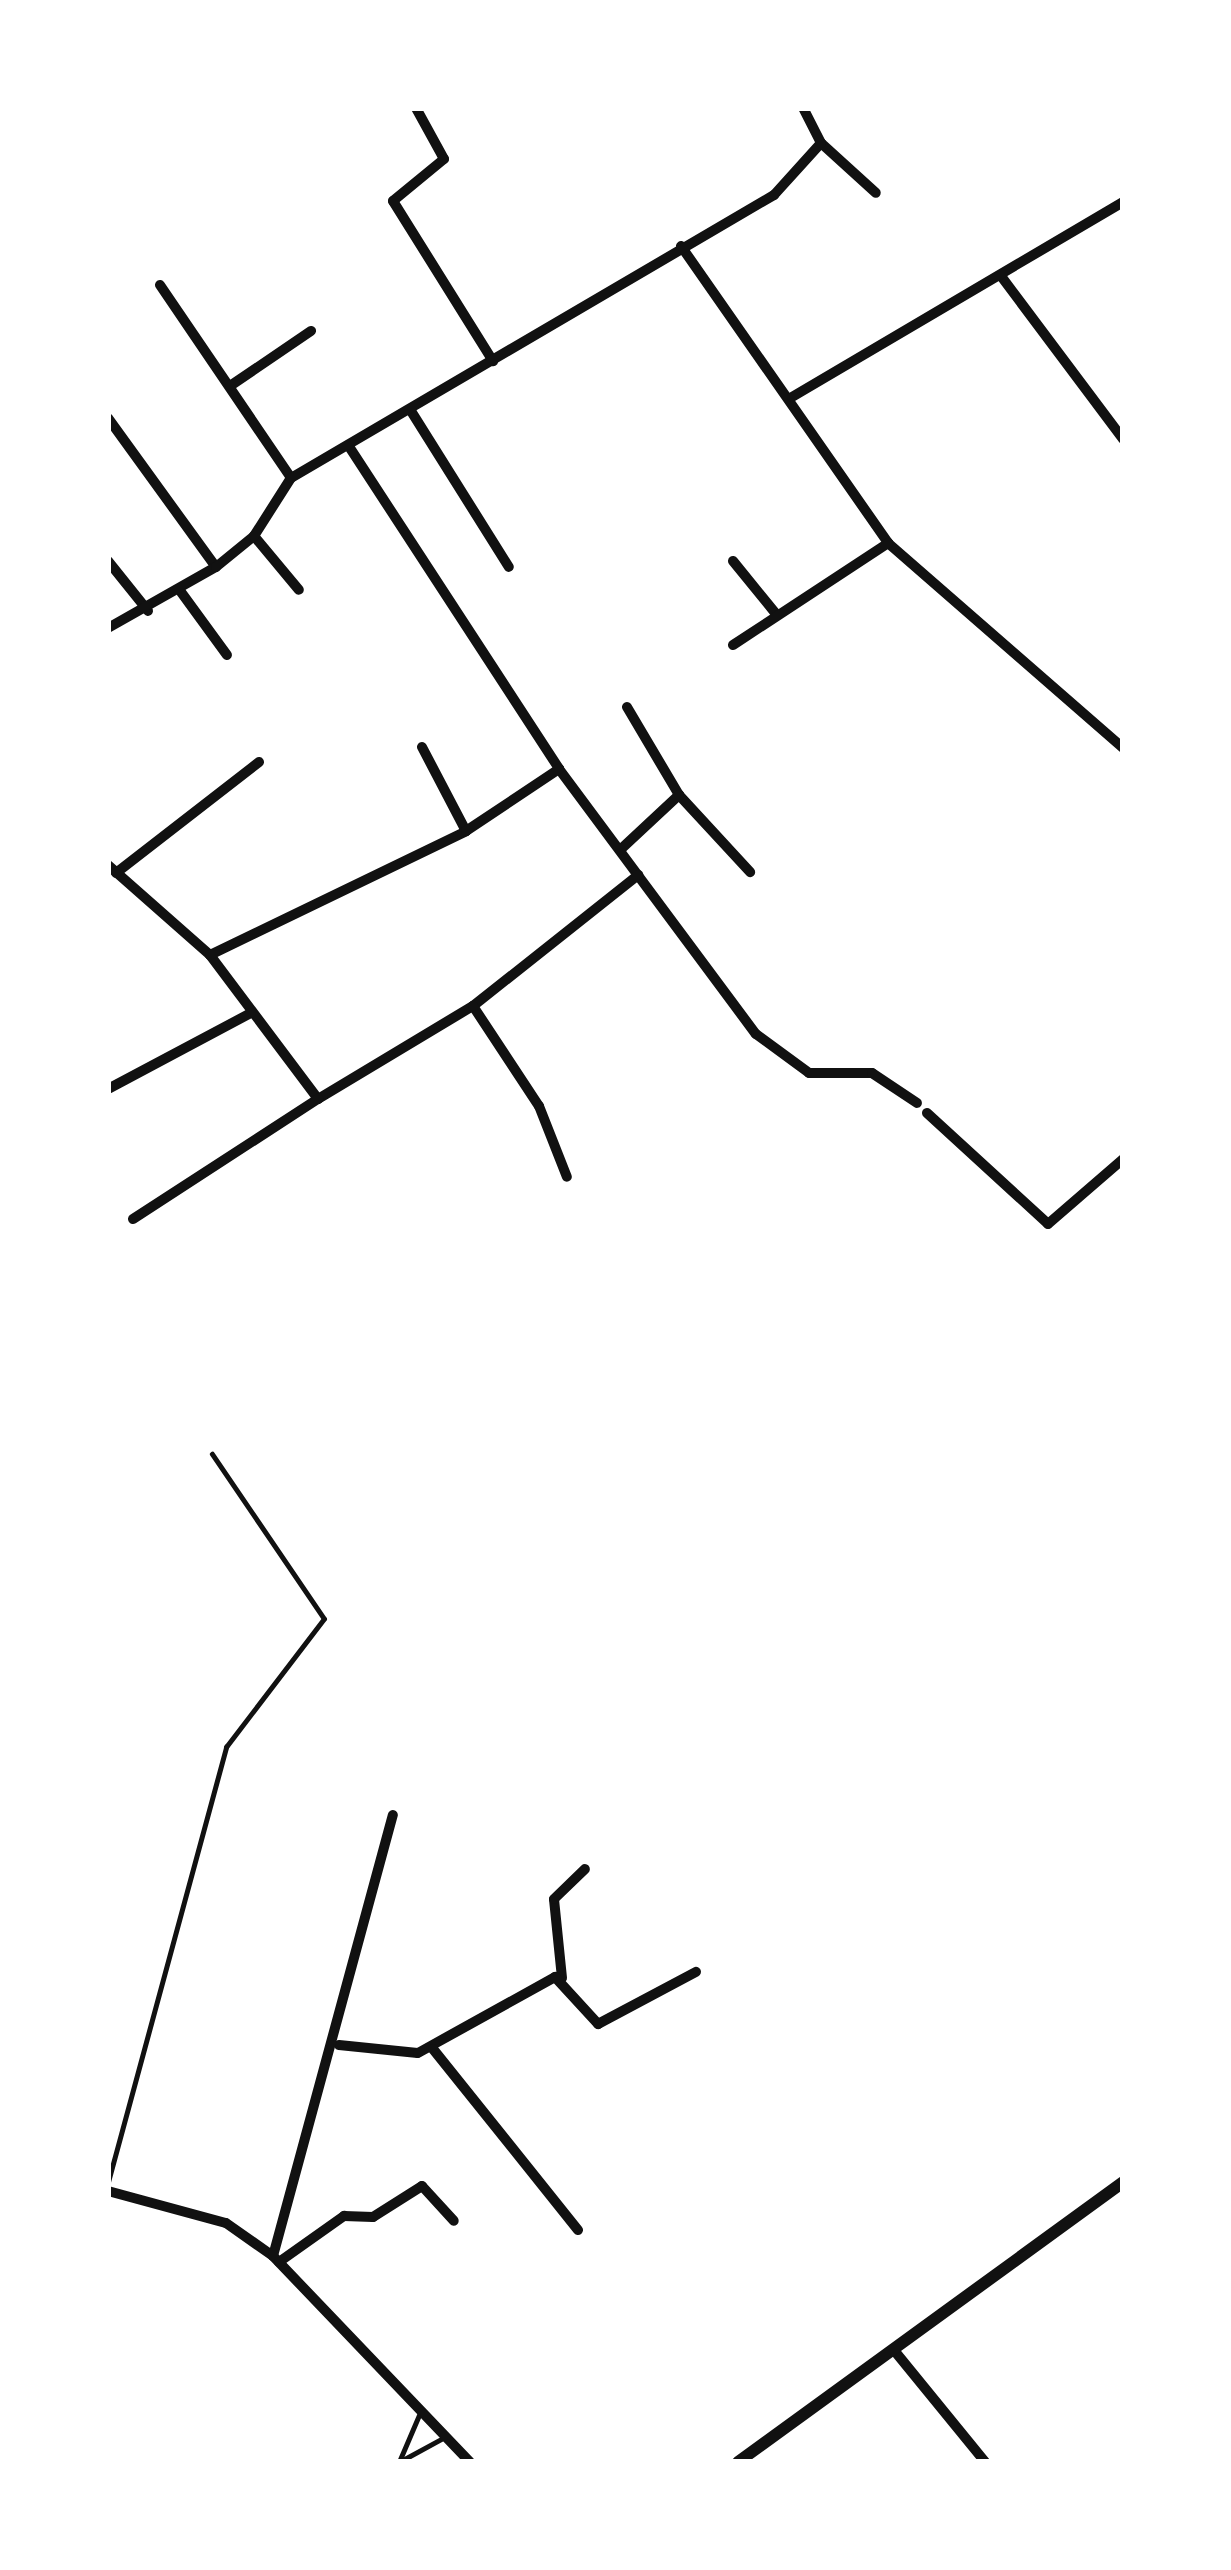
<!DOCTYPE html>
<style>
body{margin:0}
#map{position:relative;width:1231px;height:2570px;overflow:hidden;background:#fff;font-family:"Times New Roman",serif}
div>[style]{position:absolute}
.service>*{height:4.5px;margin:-2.25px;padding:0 2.25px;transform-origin:2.25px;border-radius:2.25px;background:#111}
.minor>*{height:10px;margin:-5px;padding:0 5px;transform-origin:5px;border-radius:5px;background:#111}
.tertiary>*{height:12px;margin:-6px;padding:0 6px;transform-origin:6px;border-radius:6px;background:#111}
span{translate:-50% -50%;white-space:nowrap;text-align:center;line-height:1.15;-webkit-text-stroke:9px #fff;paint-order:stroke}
.frame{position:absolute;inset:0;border:111px solid #fff;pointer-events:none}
</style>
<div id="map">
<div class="service">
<i style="left:108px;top:2182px;width:451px;rotate:-74.8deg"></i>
<i style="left:226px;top:1747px;width:161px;rotate:-52.6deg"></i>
<i style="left:324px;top:1619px;width:199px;rotate:-124.2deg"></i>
<i style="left:399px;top:2462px;width:51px;rotate:-66.9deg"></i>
<i style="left:399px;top:2462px;width:52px;rotate:-28.5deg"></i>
</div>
<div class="minor">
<i style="left:416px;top:108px;width:58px;rotate:61.2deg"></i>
<i style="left:444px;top:159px;width:66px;rotate:140.5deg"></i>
<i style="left:393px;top:201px;width:189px;rotate:58deg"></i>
<i style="left:821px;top:143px;width:74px;rotate:42.3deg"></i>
<i style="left:681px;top:246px;width:362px;rotate:55.1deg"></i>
<i style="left:888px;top:543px;width:312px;rotate:41.1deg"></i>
<i style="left:1001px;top:276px;width:204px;rotate:53.2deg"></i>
<i style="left:160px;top:285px;width:233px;rotate:55.8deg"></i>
<i style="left:230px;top:386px;width:98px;rotate:-34.2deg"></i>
<i style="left:792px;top:397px;width:384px;rotate:-30.5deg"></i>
<i style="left:411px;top:411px;width:184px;rotate:57.9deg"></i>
<i style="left:108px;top:418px;width:184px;rotate:54.1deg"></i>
<i style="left:350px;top:448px;width:383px;rotate:56.9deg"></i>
<i style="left:559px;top:769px;width:330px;rotate:53.4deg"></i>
<i style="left:756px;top:1034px;width:66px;rotate:36.3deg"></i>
<i style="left:809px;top:1073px;width:63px"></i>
<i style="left:872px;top:1073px;width:54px;rotate:33.7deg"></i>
<i style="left:254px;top:536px;width:70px;rotate:50.2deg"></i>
<i style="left:108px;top:561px;width:64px;rotate:51.3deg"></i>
<i style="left:733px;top:561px;width:68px;rotate:50.9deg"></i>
<i style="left:181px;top:592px;width:78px;rotate:53.9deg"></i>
<i style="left:108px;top:628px;width:124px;rotate:-29.5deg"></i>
<i style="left:216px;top:567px;width:49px;rotate:-39.2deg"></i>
<i style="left:254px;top:536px;width:69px;rotate:-57.5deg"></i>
<i style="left:291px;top:478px;width:560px;rotate:-30.37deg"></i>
<i style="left:774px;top:195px;width:70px;rotate:-47.9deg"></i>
<i style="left:821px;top:143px;width:39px;rotate:-117deg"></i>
<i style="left:733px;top:645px;width:186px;rotate:-33.3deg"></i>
<i style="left:627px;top:707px;width:102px;rotate:59.4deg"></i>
<i style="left:422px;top:747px;width:95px;rotate:62.4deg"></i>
<i style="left:620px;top:850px;width:81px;rotate:-43deg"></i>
<i style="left:679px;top:795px;width:105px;rotate:47.3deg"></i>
<i style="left:108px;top:865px;width:136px;rotate:41.4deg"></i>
<i style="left:210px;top:955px;width:180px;rotate:53.1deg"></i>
<i style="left:318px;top:1099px;width:181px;rotate:-31deg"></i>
<i style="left:473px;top:1006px;width:211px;rotate:-38.4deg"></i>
<i style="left:116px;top:873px;width:181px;rotate:-37.8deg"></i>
<i style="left:210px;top:955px;width:284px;rotate:-25.8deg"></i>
<i style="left:466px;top:831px;width:112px;rotate:-33.7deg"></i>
<i style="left:473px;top:1006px;width:120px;rotate:56.6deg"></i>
<i style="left:539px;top:1106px;width:76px;rotate:68.5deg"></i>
<i style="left:108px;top:1089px;width:162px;rotate:-28deg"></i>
<i style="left:927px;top:1113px;width:164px;rotate:42.5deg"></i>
<i style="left:1048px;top:1224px;width:99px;rotate:-40.9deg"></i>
<i style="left:133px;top:1219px;width:221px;rotate:-33deg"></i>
<i style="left:562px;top:1978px;width:79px;rotate:-95.8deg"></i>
<i style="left:554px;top:1899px;width:43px;rotate:-44.1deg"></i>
<i style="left:339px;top:2045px;width:79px;rotate:5.8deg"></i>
<i style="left:418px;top:2053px;width:157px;rotate:-29deg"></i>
<i style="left:555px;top:1977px;width:64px;rotate:47.5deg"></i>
<i style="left:598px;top:2024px;width:111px;rotate:-28deg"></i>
<i style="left:433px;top:2049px;width:232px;rotate:51.3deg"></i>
<i style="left:108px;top:2191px;width:122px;rotate:15.2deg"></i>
<i style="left:226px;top:2223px;width:57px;rotate:35.1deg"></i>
<i style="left:273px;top:2256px;width:285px;rotate:46.3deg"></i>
<i style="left:273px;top:2256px;width:457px;rotate:-74.8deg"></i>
<i style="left:279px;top:2262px;width:80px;rotate:-35.3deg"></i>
<i style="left:344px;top:2216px;width:29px;rotate:2deg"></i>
<i style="left:373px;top:2217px;width:58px;rotate:-32.3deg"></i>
<i style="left:422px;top:2186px;width:47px;rotate:47.6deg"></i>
<i style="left:893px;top:2349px;width:146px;rotate:50.8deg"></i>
</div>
<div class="tertiary">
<i style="left:738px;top:2462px;width:476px;rotate:-36deg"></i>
</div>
<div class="frame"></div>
</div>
